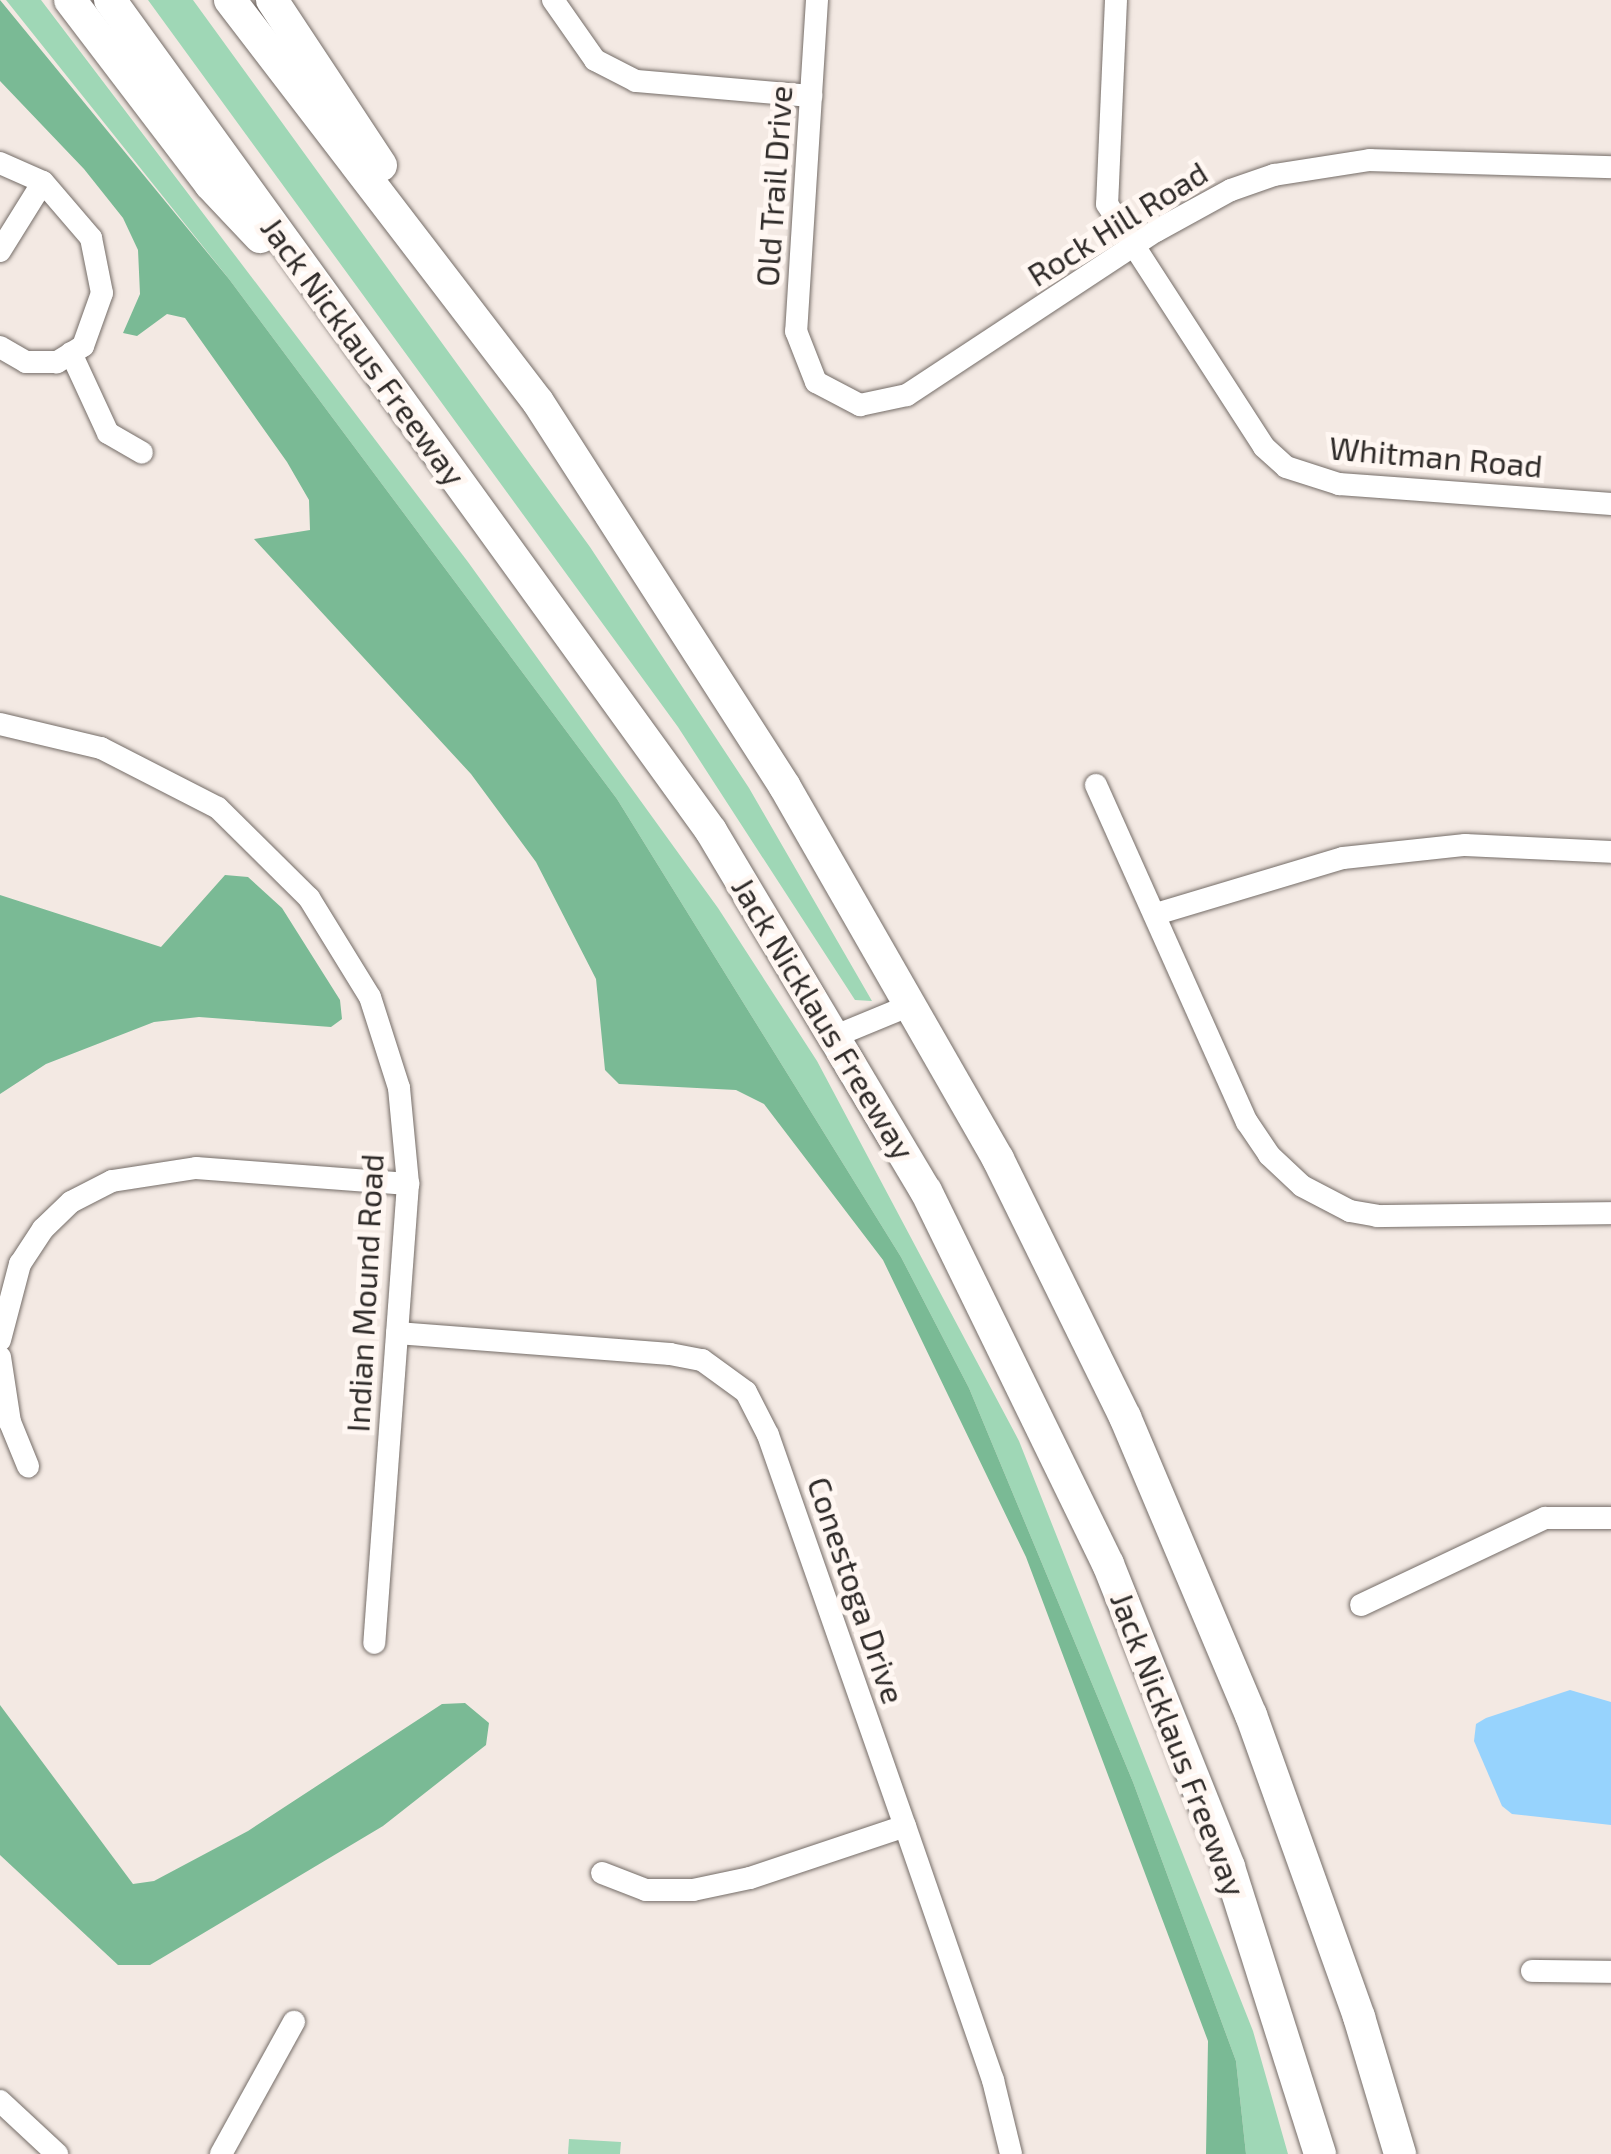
<!DOCTYPE html>
<style>
body{margin:0}
#map{position:relative;width:1611px;height:2154px;overflow:hidden;background:#f3e9e3;font-family:"Exo 2",sans-serif}
div>[style]{position:absolute}
.green>*{inset:0;background:#9fd7b6}
.forest>*{inset:0;background:#7aba95}
.water>*{inset:0;background:#97d3fd}
.roads{filter:drop-shadow(0 0 2px #756d68) drop-shadow(0 0 2px #756d68)}
.minor>*{height:22px;margin:-11px;padding:0 11px;transform-origin:11px;border-radius:11px;background:#fff}
.highway>*{height:32px;margin:-16px;padding:0 16px;transform-origin:16px;border-radius:16px;background:#fff}
span{translate:-50% -50%;white-space:nowrap;text-align:center;line-height:1.15;-webkit-text-stroke:10px #fff7f2;paint-order:stroke}
.street-label{font-size:32px;color:#2f2b29}
</style>
<div id="map">
<div class="green">
<i style="clip-path:polygon(6px 0,41px 0,468px 562px,718px 908px,817px 1061px,1019px 1441px,1253px 2031px,1288px 2154px,1246px 2154px,1236px 2061px,1133px 1782px,969px 1388px,901px 1257px,617px 799px,229px 279px)"></i>
<i style="clip-path:polygon(148px 0,193px 0,590px 547px,749px 788px,872px 1001px,855px 1000px,678px 727px)"></i>
<i style="clip-path:polygon(569px 2139px,621px 2142px,620px 2154px,568px 2154px)"></i>
</div>
<div class="forest">
<i style="clip-path:polygon(0 0,229px 279px,617px 799px,901px 1257px,969px 1388px,1133px 1782px,1236px 2061px,1246px 2154px,1206px 2154px,1208px 2041px,1026px 1557px,883px 1260px,764px 1104px,736px 1090px,619px 1084px,605px 1070px,596px 979px,536px 862px,471px 774px,254px 539px,310px 530px,309px 500px,287px 462px,185px 318px,167px 314px,137px 336px,123px 333px,140px 294px,138px 250px,123px 218px,84px 169px,0 81px)"></i>
<i style="clip-path:polygon(225px 875px,248px 877px,282px 908px,340px 1000px,342px 1019px,331px 1027px,199px 1017px,154px 1022px,46px 1064px,0 1094px,0 895px,161px 947px)"></i>
<i style="clip-path:polygon(465px 1703px,489px 1723px,486px 1745px,383px 1826px,150px 1965px,118px 1965px,0 1855px,0 1705px,133px 1884px,154px 1881px,248px 1831px,442px 1704px)"></i>
</div>
<div class="water">
<i style="clip-path:polygon(1570px 1690px,1611px 1702px,1611px 1825px,1512px 1814px,1502px 1806px,1474px 1741px,1476px 1724px,1486px 1718px)"></i>
</div>
<div class="roads">
<div class="minor">
<i style="left:553px;top:0;width:73px;rotate:55deg"></i>
<i style="left:595px;top:60px;width:46px;rotate:27.1deg"></i>
<i style="left:636px;top:81px;width:176px;rotate:4.9deg"></i>
<i style="left:817px;top:0;width:332px;rotate:93.6deg"></i>
<i style="left:796px;top:331px;width:55px;rotate:68.6deg"></i>
<i style="left:816px;top:382px;width:50px;rotate:27.6deg"></i>
<i style="left:860px;top:405px;width:48px;rotate:-12deg"></i>
<i style="left:907px;top:395px;width:298px;rotate:-33.4deg"></i>
<i style="left:1156px;top:231px;width:85px;rotate:-28.7deg"></i>
<i style="left:1231px;top:190px;width:46px;rotate:-19.2deg"></i>
<i style="left:1274px;top:175px;width:97px;rotate:-8.9deg"></i>
<i style="left:1370px;top:160px;width:241px;rotate:1.7deg"></i>
<i style="left:1116px;top:0;width:204px;rotate:92.5deg"></i>
<i style="left:1107px;top:204px;width:289px;rotate:57.1deg"></i>
<i style="left:1264px;top:447px;width:30px;rotate:42deg"></i>
<i style="left:1286px;top:467px;width:56px;rotate:17.8deg"></i>
<i style="left:1339px;top:484px;width:273px;rotate:4.2deg"></i>
<i style="left:0;top:163px;width:47px;rotate:23.8deg"></i>
<i style="left:0;top:251px;width:81px;rotate:-58.1deg"></i>
<i style="left:43px;top:182px;width:74px;rotate:49.4deg"></i>
<i style="left:91px;top:238px;width:56px;rotate:78.7deg"></i>
<i style="left:102px;top:293px;width:56px;rotate:109.7deg"></i>
<i style="left:83px;top:346px;width:31px;rotate:148deg"></i>
<i style="left:57px;top:362px;width:31px;rotate:180deg"></i>
<i style="left:26px;top:362px;width:30px;rotate:-150deg"></i>
<i style="left:71px;top:353px;width:88px;rotate:65.2deg"></i>
<i style="left:108px;top:433px;width:39px;rotate:30deg"></i>
<i style="left:0;top:724px;width:104px;rotate:13.4deg"></i>
<i style="left:101px;top:748px;width:131px;rotate:27.1deg"></i>
<i style="left:218px;top:808px;width:128px;rotate:44.7deg"></i>
<i style="left:309px;top:898px;width:116px;rotate:58.4deg"></i>
<i style="left:370px;top:997px;width:96px;rotate:72.3deg"></i>
<i style="left:399px;top:1088px;width:96px;rotate:84.6deg"></i>
<i style="left:408px;top:1184px;width:460px;rotate:94.2deg"></i>
<i style="left:1096px;top:785px;width:369px;rotate:65.9deg"></i>
<i style="left:1247px;top:1122px;width:40px;rotate:56deg"></i>
<i style="left:1269px;top:1155px;width:45px;rotate:43.2deg"></i>
<i style="left:1302px;top:1186px;width:54px;rotate:27.5deg"></i>
<i style="left:1350px;top:1211px;width:27px;rotate:10deg"></i>
<i style="left:1377px;top:1216px;width:234px;rotate:-0.7deg"></i>
<i style="left:1156px;top:914px;width:195px;rotate:-16.7deg"></i>
<i style="left:1343px;top:858px;width:123px;rotate:-6.1deg"></i>
<i style="left:1465px;top:845px;width:146px;rotate:2.7deg"></i>
<i style="left:838px;top:1035px;width:81px;rotate:-22.5deg"></i>
<i style="left:397px;top:1333px;width:274px;rotate:4.4deg"></i>
<i style="left:670px;top:1354px;width:33px;rotate:11deg"></i>
<i style="left:702px;top:1360px;width:54px;rotate:36deg"></i>
<i style="left:746px;top:1392px;width:48px;rotate:62.9deg"></i>
<i style="left:768px;top:1435px;width:414px;rotate:70.7deg"></i>
<i style="left:905px;top:1826px;width:269px;rotate:70.9deg"></i>
<i style="left:993px;top:2080px;width:76px;rotate:76.3deg"></i>
<i style="left:0;top:1340px;width:79px;rotate:-75.3deg"></i>
<i style="left:20px;top:1264px;width:42px;rotate:-56.7deg"></i>
<i style="left:43px;top:1229px;width:39px;rotate:-44deg"></i>
<i style="left:71px;top:1202px;width:46px;rotate:-27.1deg"></i>
<i style="left:112px;top:1181px;width:85px;rotate:-8.8deg"></i>
<i style="left:196px;top:1168px;width:213px;rotate:4.3deg"></i>
<i style="left:0;top:1357px;width:66px;rotate:81.3deg"></i>
<i style="left:10px;top:1422px;width:48px;rotate:67.8deg"></i>
<i style="left:1361px;top:1605px;width:204px;rotate:-25.3deg"></i>
<i style="left:1545px;top:1518px;width:66px"></i>
<i style="left:602px;top:1873px;width:47px;rotate:21.1deg"></i>
<i style="left:646px;top:1890px;width:47px"></i>
<i style="left:693px;top:1890px;width:58px;rotate:-11.9deg"></i>
<i style="left:750px;top:1878px;width:163px;rotate:-18.5deg"></i>
<i style="left:1532px;top:1971px;width:79px;rotate:0.7deg"></i>
<i style="left:0;top:2101px;width:78px;rotate:42.9deg"></i>
<i style="left:221px;top:2154px;width:151px;rotate:-61.1deg"></i>
</div>
<div class="highway">
<i style="left:70px;top:0;width:231px;rotate:52.7deg"></i>
<i style="left:210px;top:184px;width:73px;rotate:46.7deg"></i>
<i style="left:110px;top:0;width:1026px;rotate:54.12deg"></i>
<i style="left:711px;top:831px;width:419px;rotate:59.2deg"></i>
<i style="left:926px;top:1191px;width:415px;rotate:64deg"></i>
<i style="left:1108px;top:1564px;width:326px;rotate:68.2deg"></i>
<i style="left:1229px;top:1867px;width:301px;rotate:72.4deg"></i>
<i style="left:230px;top:0;width:506px;rotate:52.54deg"></i>
<i style="left:538px;top:402px;width:457px;rotate:57.3deg"></i>
<i style="left:785px;top:787px;width:429px;rotate:60.2deg"></i>
<i style="left:998px;top:1159px;width:288px;rotate:63.8deg"></i>
<i style="left:1125px;top:1417px;width:324px;rotate:67.1deg"></i>
<i style="left:1251px;top:1715px;width:321px;rotate:70.3deg"></i>
<i style="left:1359px;top:2017px;width:143px;rotate:73.3deg"></i>
<i style="left:272px;top:0;width:198px;rotate:56.6deg"></i>
</div>
</div>
<div class="street-label">
<span style="left:773px;top:186px;rotate:-86deg">Old Trail Drive</span>
<span style="left:1117px;top:223px;rotate:-32deg">Rock Hill Road</span>
<span style="left:364px;top:351px;rotate:54deg">Jack Nicklaus Freeway</span>
<span style="left:1436px;top:456px;rotate:5deg">Whitman Road</span>
<span style="left:824px;top:1018px;rotate:59deg">Jack Nicklaus Freeway</span>
<span style="left:364px;top:1293px;rotate:-87deg">Indian Mound Road</span>
<span style="left:857px;top:1590px;rotate:71deg">Conestoga Drive</span>
<span style="left:1179px;top:1744px;rotate:69deg">Jack Nicklaus Freeway</span>
</div>
</div>
